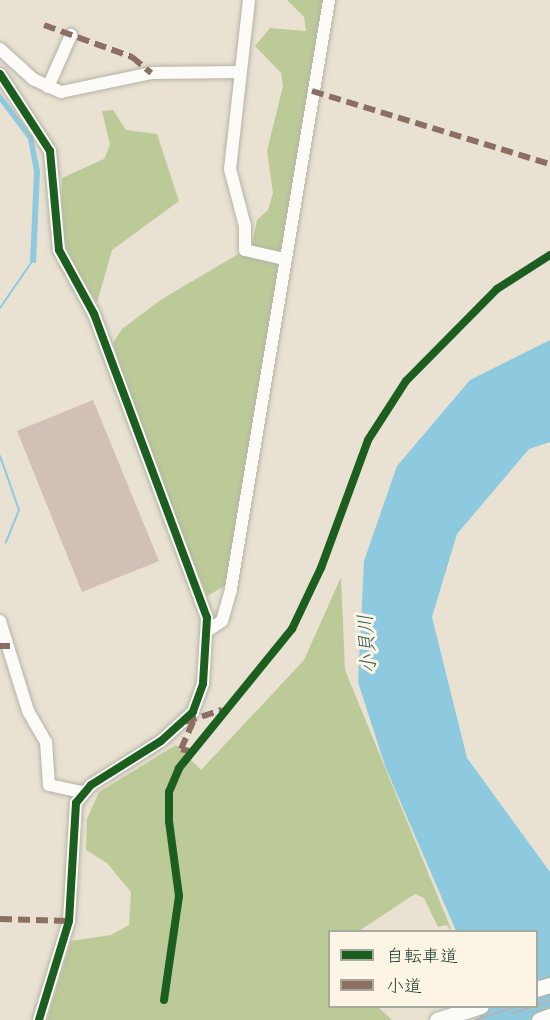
<!DOCTYPE html>
<meta charset="utf-8">
<style>
body{margin:0}
#map{position:relative;width:550px;height:1020px;overflow:hidden;background:#e9e2d2;font-family:"Architects Daughter","Klee One",sans-serif}
div>[style]{position:absolute}
.forest>*{inset:0;background:#bcca98}
.water>*{inset:0;background:#8ecadf}
.stream>*{height:2px;margin:-1px;padding:0 1px;transform-origin:1px;border-radius:1px;background:#8ecadf}
.building>*{inset:0;background:#d2bfb6}
.roads{filter:drop-shadow(0 0 2px #b4b3a7) drop-shadow(0 0 2px #b4b3a7)}
.minor>*{height:12px;margin:-6px;padding:0 6px;transform-origin:6px;border-radius:6px;background:#fcfbf8}
.major>*{height:15px;margin:-7.5px;padding:0 7.5px;transform-origin:7.5px;border-radius:7.5px;background:#fcfbf8}
.rail>*{height:2px;margin:-1px;padding:0 1px;transform-origin:1px;border-radius:1px;background:#b3b5b2}
.quiet>*{height:6px;margin-top:-3px;transform-origin:0;background:repeating-linear-gradient(90deg,#8d6e63 0 12px,transparent 0 18px)}
.cycleway>*{height:8px;margin:-4px;padding:0 4px;transform-origin:4px;border-radius:4px;background:#1b5e20}
span{translate:-50% -50%;white-space:nowrap;text-align:center;line-height:1.15;-webkit-text-stroke:6px #fcf5e5;paint-order:stroke}
.water-label{font-size:20px;color:#315e60;font-style:italic}
.legend{position:absolute;left:328px;top:930px;width:210px;height:78px;box-sizing:border-box;background:#fcf5e5;border:2px solid #a4ab9e;margin:0;padding:8px 10px;list-style:none;font-size:18px;color:#1f3d34}
.legend li{display:flex;align-items:center;gap:12px;height:30px}
.legend b{width:30px;border:2px solid #a4ab9e}
</style>
<div id="map">
<div class="forest">
<i style="clip-path:polygon(287px 0,323px 0,225px 586px,207px 596px,133px 412px,113px 343px,122px 329px,162px 299px,252px 246px,257px 220px,268px 210px,273px 193px,267px 151px,283px 86px,281px 73px,255px 46px,270px 28px,306px 31px,304px 17px)"></i>
<i style="clip-path:polygon(113px 110px,126px 130px,157px 134px,179px 201px,112px 250px,97px 303px,61px 245px,62px 178px,104px 159px,110px 145px,102px 111px)"></i>
<i style="clip-path:polygon(341px 577px,345px 670px,452px 931px,446px 925px,438px 927px,424px 898px,415px 894px,359px 931px,330px 932px,330px 1006px,378px 1007px,392px 1020px,47px 1020px,71px 941px,111px 935px,129px 925px,131px 892px,107px 863px,86px 850px,87px 819px,99px 792px,176px 745px,201px 770px,304px 660px)"></i>
</div>
<div class="water">
<i style="clip-path:polygon(0 93px,33px 137px,40px 171px,36px 263px,30px 262px,34px 172px,28px 139px,0 102px)"></i>
<i style="clip-path:polygon(550px 340px,550px 442px,529px 449px,457px 534px,432px 617px,467px 758px,550px 872px,550px 1020px,480px 1020px,479px 1007px,536px 1006px,536px 932px,456px 931px,385px 766px,358px 682px,364px 561px,397px 466px,470px 380px)"></i>
</div>
<div class="stream">
<i style="left:0;top:308px;width:58px;rotate:-55.5deg"></i>
<i style="left:0;top:456px;width:57px;rotate:70.6deg"></i>
<i style="left:19px;top:510px;width:35px;rotate:112deg"></i>
</div>
<div class="building">
<i style="clip-path:polygon(93px 400px,159px 561px,82px 592px,17px 431px)"></i>
</div>
<div class="roads">
<div class="minor">
<i style="left:249px;top:0;width:170px;rotate:96.4deg"></i>
<i style="left:230px;top:169px;width:59px;rotate:75.3deg"></i>
<i style="left:245px;top:226px;width:24px;rotate:90deg"></i>
<i style="left:245px;top:250px;width:39px;rotate:13deg"></i>
<i style="left:0;top:49px;width:45px;rotate:42.3deg"></i>
<i style="left:33px;top:79px;width:31px;rotate:25deg"></i>
<i style="left:61px;top:92px;width:92px;rotate:-11.9deg"></i>
<i style="left:151px;top:73px;width:89px;rotate:-0.6deg"></i>
<i style="left:0;top:74px;width:92px;rotate:57deg"></i>
<i style="left:50px;top:151px;width:99px;rotate:84.8deg"></i>
<i style="left:59px;top:250px;width:73px;rotate:61.3deg"></i>
<i style="left:94px;top:314px;width:324px;rotate:69.6deg"></i>
<i style="left:207px;top:618px;width:66px;rotate:93.5deg"></i>
<i style="left:203px;top:684px;width:30px;rotate:110deg"></i>
<i style="left:193px;top:712px;width:43px;rotate:137.8deg"></i>
<i style="left:161px;top:741px;width:83px;rotate:147.8deg"></i>
<i style="left:91px;top:785px;width:23px;rotate:130deg"></i>
<i style="left:76px;top:803px;width:118px;rotate:93.4deg"></i>
<i style="left:69px;top:921px;width:103px;rotate:106.9deg"></i>
<i style="left:48px;top:87px;width:57px;rotate:-66.1deg"></i>
<i style="left:0;top:621px;width:94px;rotate:72.7deg"></i>
<i style="left:28px;top:711px;width:36px;rotate:60deg"></i>
<i style="left:46px;top:742px;width:43px;rotate:86deg"></i>
<i style="left:49px;top:785px;width:35px;rotate:12deg"></i>
<i style="left:207px;top:631px;width:18px;rotate:-34deg"></i>
<i style="left:222px;top:621px;width:33px;rotate:-74deg"></i>
<i style="left:231px;top:589px;width:597px;rotate:-80.55deg"></i>
</div>
<div class="major">
<i style="left:536px;top:989px;width:15px;rotate:-16deg"></i>
<i style="left:437px;top:1020px;width:46px;rotate:-17.7deg"></i>
<i style="left:539px;top:1020px;width:12px;rotate:-20deg"></i>
</div>
</div>
<div class="rail">
<i style="left:536px;top:1006px;width:15px;rotate:-20deg"></i>
<i style="left:511px;top:1014px;width:24px;rotate:-19deg"></i>
<i style="left:475px;top:1020px;width:45px;rotate:-18deg"></i>
</div>
<div class="quiet">
<i style="left:44px;top:25px;width:94px;rotate:20deg"></i>
<i style="left:132px;top:57px;width:25px;rotate:40deg"></i>
<i style="left:312px;top:91px;width:249px;rotate:17.1deg"></i>
<i style="left:0;top:646px;width:10px"></i>
<i style="left:185px;top:722px;width:39px;rotate:-18deg"></i>
<i style="left:189px;top:751px;width:8px;rotate:-166deg"></i>
<i style="left:181px;top:749px;width:30px;rotate:-66deg"></i>
<i style="left:0;top:919px;width:69px;rotate:1.7deg"></i>
</div>
<div class="cycleway">
<i style="left:0;top:74px;width:92px;rotate:57deg"></i>
<i style="left:50px;top:151px;width:99px;rotate:84.8deg"></i>
<i style="left:59px;top:250px;width:73px;rotate:61.3deg"></i>
<i style="left:94px;top:314px;width:324px;rotate:69.6deg"></i>
<i style="left:207px;top:618px;width:66px;rotate:93.5deg"></i>
<i style="left:203px;top:684px;width:30px;rotate:110deg"></i>
<i style="left:193px;top:712px;width:43px;rotate:137.8deg"></i>
<i style="left:161px;top:741px;width:83px;rotate:147.8deg"></i>
<i style="left:91px;top:785px;width:23px;rotate:130deg"></i>
<i style="left:76px;top:803px;width:118px;rotate:93.4deg"></i>
<i style="left:69px;top:921px;width:103px;rotate:106.9deg"></i>
<i style="left:164px;top:1000px;width:105px;rotate:-81.8deg"></i>
<i style="left:179px;top:896px;width:76px;rotate:-97.6deg"></i>
<i style="left:169px;top:821px;width:29px;rotate:-90deg"></i>
<i style="left:169px;top:792px;width:26px;rotate:-67deg"></i>
<i style="left:179px;top:768px;width:179px;rotate:-50.9deg"></i>
<i style="left:292px;top:629px;width:68px;rotate:-64.6deg"></i>
<i style="left:321px;top:568px;width:136px;rotate:-69.8deg"></i>
<i style="left:368px;top:440px;width:70px;rotate:-57.2deg"></i>
<i style="left:406px;top:381px;width:129px;rotate:-45.3deg"></i>
<i style="left:497px;top:289px;width:63px;rotate:-32.7deg"></i>
</div>
<div class="water-label">
<span style="left:368px;top:644px;rotate:-94deg">小貝川</span>
</div>
<ul class="legend">
<li><b style="height:8px;background:#1b5e20"></b>自転車道</li>
<li><b style="height:8px;background:#8d6e63"></b>小道</li>
</ul>
</div>
